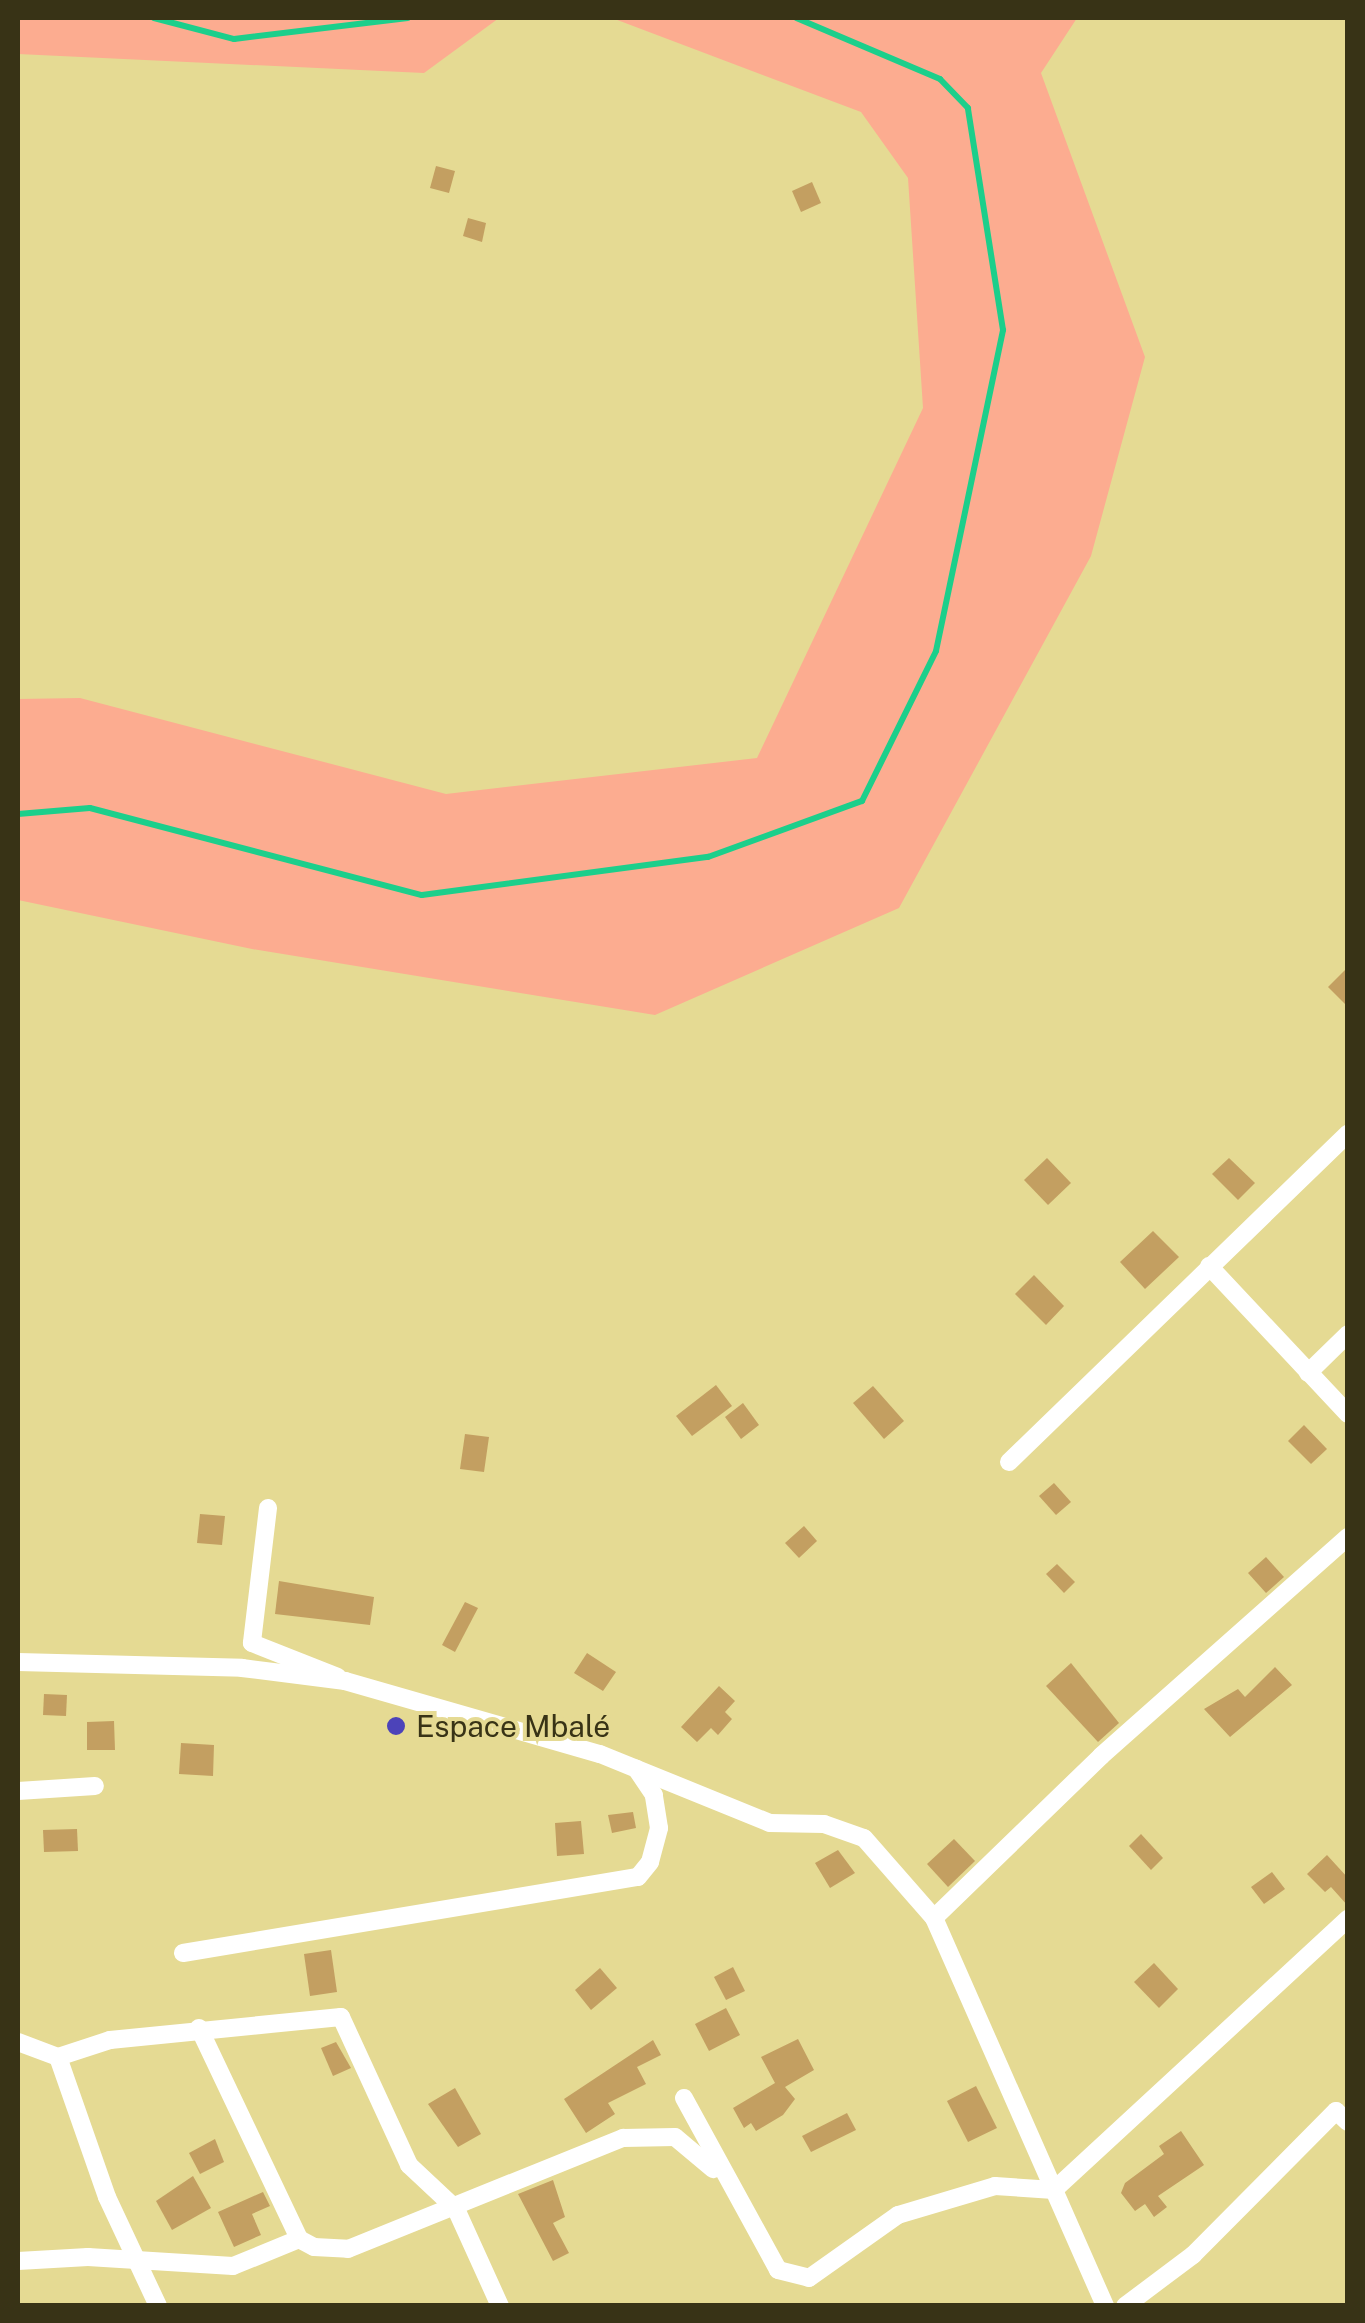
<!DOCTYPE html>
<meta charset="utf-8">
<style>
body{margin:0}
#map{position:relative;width:1365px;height:2323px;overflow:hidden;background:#e5da93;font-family:"Public Sans",sans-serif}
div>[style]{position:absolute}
.green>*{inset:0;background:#fcac90}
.stream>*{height:6px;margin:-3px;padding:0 3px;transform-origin:3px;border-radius:3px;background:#1ccf8b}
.building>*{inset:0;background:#c39f61}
.minor>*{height:18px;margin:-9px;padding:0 9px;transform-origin:9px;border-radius:9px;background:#fff}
.dots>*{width:28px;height:28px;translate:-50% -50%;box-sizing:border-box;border:5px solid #e5da93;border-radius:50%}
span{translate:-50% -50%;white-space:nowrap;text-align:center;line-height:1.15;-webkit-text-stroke:8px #e5da93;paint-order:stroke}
.poi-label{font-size:30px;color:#383316}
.left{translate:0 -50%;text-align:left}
.frame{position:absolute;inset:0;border:20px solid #383316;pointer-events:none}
</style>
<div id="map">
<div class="green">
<i style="clip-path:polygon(18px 18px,499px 18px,424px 73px,18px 54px)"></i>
<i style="clip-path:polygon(612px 18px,1077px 18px,1041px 73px,1145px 357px,1091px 556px,899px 908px,655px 1015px,252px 949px,18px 900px,18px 699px,80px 698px,446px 794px,757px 758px,923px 408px,908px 178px,861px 112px)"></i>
</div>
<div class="stream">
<i style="left:154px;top:18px;width:83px;rotate:14.7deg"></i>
<i style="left:234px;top:39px;width:175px;rotate:-6.9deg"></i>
<i style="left:18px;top:814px;width:72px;rotate:-4.8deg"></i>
<i style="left:90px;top:808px;width:343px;rotate:14.7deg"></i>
<i style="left:422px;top:895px;width:289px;rotate:-7.6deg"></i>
<i style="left:708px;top:857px;width:164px;rotate:-20deg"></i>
<i style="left:862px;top:801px;width:167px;rotate:-63.7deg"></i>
<i style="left:936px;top:651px;width:328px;rotate:-78.2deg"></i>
<i style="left:1003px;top:330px;width:225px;rotate:-99deg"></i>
<i style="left:968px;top:108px;width:40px;rotate:-134deg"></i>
<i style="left:940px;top:79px;width:156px;rotate:-157deg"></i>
</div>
<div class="building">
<i style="clip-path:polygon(436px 166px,455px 171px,449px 193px,430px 188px)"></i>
<i style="clip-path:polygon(812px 182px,821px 203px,801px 212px,792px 191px)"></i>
<i style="clip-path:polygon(468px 218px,486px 223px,482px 242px,463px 236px)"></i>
<i style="clip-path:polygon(1348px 967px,1348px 1007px,1328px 987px)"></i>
<i style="clip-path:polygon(1047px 1158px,1071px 1183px,1048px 1205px,1024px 1180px)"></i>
<i style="clip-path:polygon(1229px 1158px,1255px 1183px,1238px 1200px,1212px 1174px)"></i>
<i style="clip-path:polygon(1153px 1231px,1179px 1257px,1145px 1289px,1120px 1262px)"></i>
<i style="clip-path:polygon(1034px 1275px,1064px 1306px,1046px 1325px,1015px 1294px)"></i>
<i style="clip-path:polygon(716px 1385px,732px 1406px,692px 1436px,676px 1416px)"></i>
<i style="clip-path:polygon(873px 1386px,904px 1421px,884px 1439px,853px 1403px)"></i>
<i style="clip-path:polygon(743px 1403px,759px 1425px,741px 1439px,725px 1417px)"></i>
<i style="clip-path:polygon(1304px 1425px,1327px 1449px,1311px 1464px,1288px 1441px)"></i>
<i style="clip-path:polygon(465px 1434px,489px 1437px,484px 1472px,460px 1469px)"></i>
<i style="clip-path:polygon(1054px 1483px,1071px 1502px,1056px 1515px,1039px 1496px)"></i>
<i style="clip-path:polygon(200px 1514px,225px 1516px,222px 1545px,197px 1543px)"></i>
<i style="clip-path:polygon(804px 1526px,817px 1541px,799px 1558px,785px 1543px)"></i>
<i style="clip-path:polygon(1266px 1557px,1284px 1577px,1266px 1593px,1248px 1573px)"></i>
<i style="clip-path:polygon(1057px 1564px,1075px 1582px,1064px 1593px,1046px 1574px)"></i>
<i style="clip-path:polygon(279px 1581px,374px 1597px,370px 1625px,275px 1614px)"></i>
<i style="clip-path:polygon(465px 1602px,478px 1608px,455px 1652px,442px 1645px)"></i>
<i style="clip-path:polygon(587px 1653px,616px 1672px,603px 1691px,574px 1673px)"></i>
<i style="clip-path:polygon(1071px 1663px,1119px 1723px,1098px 1742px,1046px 1686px)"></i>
<i style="clip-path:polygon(1275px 1667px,1292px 1685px,1230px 1737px,1204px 1709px,1238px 1689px,1245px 1697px)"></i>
<i style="clip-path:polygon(719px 1686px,735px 1701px,725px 1712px,732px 1719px,718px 1735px,711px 1728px,697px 1742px,681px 1727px)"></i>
<i style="clip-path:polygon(44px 1694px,67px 1695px,66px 1716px,43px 1715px)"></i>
<i style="clip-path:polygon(114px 1721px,115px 1750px,87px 1750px,87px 1722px)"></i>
<i style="clip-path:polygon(181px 1743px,214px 1745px,213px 1776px,179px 1774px)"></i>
<i style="clip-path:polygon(633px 1812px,636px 1828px,612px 1833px,608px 1815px)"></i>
<i style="clip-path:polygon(581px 1821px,584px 1854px,557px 1856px,555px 1823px)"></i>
<i style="clip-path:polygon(77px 1829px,78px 1851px,44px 1852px,43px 1830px)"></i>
<i style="clip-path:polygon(1141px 1834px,1163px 1858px,1151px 1870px,1129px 1846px)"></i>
<i style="clip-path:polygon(954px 1839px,975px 1861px,948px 1887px,927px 1864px)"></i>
<i style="clip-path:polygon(838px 1850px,855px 1873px,830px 1888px,815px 1863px)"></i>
<i style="clip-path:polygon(1327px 1855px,1348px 1878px,1348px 1906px,1331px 1887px,1325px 1892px,1307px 1874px)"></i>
<i style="clip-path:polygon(1272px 1872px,1285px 1889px,1264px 1904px,1251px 1887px)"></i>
<i style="clip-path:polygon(331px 1950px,337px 1992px,310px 1996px,304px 1954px)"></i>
<i style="clip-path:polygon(1154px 1963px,1178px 1989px,1159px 2008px,1134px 1982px)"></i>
<i style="clip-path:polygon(733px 1967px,745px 1991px,726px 2000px,714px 1977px)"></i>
<i style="clip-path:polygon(600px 1968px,617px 1988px,591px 2010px,575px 1990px)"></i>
<i style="clip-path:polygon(726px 2008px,740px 2035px,709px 2051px,695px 2024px)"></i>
<i style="clip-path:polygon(798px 2039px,814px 2070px,785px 2087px,795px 2099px,783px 2115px,756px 2131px,751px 2123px,744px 2128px,733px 2108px,775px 2083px,761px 2057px)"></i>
<i style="clip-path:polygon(653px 2040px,661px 2055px,637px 2067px,646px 2084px,608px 2103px,615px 2114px,586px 2133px,564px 2099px)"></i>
<i style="clip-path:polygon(336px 2042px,351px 2068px,333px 2076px,321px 2048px)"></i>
<i style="clip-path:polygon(976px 2086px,997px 2128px,968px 2142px,947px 2101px)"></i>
<i style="clip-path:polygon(455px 2088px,481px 2134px,458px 2147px,428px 2104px)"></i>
<i style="clip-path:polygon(847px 2113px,856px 2130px,811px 2152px,802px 2136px)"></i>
<i style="clip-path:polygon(1181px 2131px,1204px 2165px,1158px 2196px,1167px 2207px,1154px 2217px,1145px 2204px,1135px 2211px,1121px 2193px,1125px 2183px,1164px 2154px,1159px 2146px)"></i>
<i style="clip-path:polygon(215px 2139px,224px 2162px,200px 2174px,189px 2153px)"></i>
<i style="clip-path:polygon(193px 2176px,211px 2208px,172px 2230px,156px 2201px)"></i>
<i style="clip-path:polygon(553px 2180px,565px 2217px,553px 2223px,569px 2253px,553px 2261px,518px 2194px)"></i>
<i style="clip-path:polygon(263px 2192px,270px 2206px,252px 2214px,261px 2235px,234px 2247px,218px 2212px)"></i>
</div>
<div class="minor">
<i style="left:1209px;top:1266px;width:203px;rotate:46.8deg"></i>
<i style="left:1308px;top:1373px;width:56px;rotate:-44.3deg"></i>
<i style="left:1009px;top:1462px;width:472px;rotate:-44.1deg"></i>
<i style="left:268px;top:1508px;width:136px;rotate:96.8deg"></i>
<i style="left:252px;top:1643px;width:92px;rotate:21.6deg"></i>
<i style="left:18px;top:1662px;width:224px;rotate:1.5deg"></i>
<i style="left:242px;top:1668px;width:104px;rotate:7.2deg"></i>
<i style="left:345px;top:1681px;width:265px;rotate:16deg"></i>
<i style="left:600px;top:1754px;width:183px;rotate:22.1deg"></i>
<i style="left:770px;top:1823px;width:54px;rotate:1.1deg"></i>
<i style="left:824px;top:1824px;width:42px;rotate:19.3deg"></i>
<i style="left:864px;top:1838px;width:106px;rotate:48.8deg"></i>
<i style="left:934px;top:1918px;width:424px;rotate:66.2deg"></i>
<i style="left:18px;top:1791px;width:77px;rotate:-3.7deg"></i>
<i style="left:934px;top:1918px;width:233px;rotate:-44.1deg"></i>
<i style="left:1101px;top:1756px;width:330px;rotate:-41.6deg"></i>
<i style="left:183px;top:1953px;width:461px;rotate:-9.5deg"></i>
<i style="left:638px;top:1877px;width:19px;rotate:-51deg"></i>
<i style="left:650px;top:1862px;width:35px;rotate:-75deg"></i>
<i style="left:659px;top:1828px;width:33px;rotate:-99deg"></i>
<i style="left:654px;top:1795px;width:32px;rotate:-124deg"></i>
<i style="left:199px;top:2028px;width:233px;rotate:64.6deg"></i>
<i style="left:299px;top:2239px;width:17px;rotate:28deg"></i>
<i style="left:314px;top:2247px;width:34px;rotate:3deg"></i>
<i style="left:348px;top:2249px;width:297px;rotate:-22deg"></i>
<i style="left:623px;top:2138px;width:52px;rotate:-1.1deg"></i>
<i style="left:675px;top:2137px;width:50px;rotate:40.1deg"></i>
<i style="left:18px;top:2042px;width:43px;rotate:20.6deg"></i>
<i style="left:58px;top:2057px;width:148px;rotate:70.7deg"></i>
<i style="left:107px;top:2197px;width:120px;rotate:64.9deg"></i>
<i style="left:58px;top:2057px;width:55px;rotate:-18.1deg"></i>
<i style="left:110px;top:2040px;width:232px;rotate:-5.7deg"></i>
<i style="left:341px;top:2017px;width:163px;rotate:65.3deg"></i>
<i style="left:409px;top:2165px;width:64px;rotate:43.1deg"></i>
<i style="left:456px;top:2209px;width:107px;rotate:65.6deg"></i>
<i style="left:684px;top:2098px;width:196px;rotate:61.3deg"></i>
<i style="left:778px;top:2270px;width:32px;rotate:14deg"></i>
<i style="left:809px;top:2278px;width:109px;rotate:-35.3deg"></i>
<i style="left:898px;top:2215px;width:101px;rotate:-16.6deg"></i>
<i style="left:995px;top:2186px;width:59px;rotate:3.9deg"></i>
<i style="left:1054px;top:2190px;width:400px;rotate:-42.7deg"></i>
<i style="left:18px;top:2261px;width:70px;rotate:-3.3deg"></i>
<i style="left:88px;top:2257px;width:145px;rotate:3.6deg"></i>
<i style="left:233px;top:2266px;width:71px;rotate:-22.2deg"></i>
<i style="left:1125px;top:2306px;width:85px;rotate:-36.9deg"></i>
<i style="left:1193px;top:2255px;width:203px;rotate:-45.2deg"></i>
<i style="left:1336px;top:2111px;width:16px;rotate:43deg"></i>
</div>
<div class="dots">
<i style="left:396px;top:1726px;background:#4c43b9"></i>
</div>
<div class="poi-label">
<span class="left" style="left:416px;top:1726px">Espace Mbalé</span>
</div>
<div class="frame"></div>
</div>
